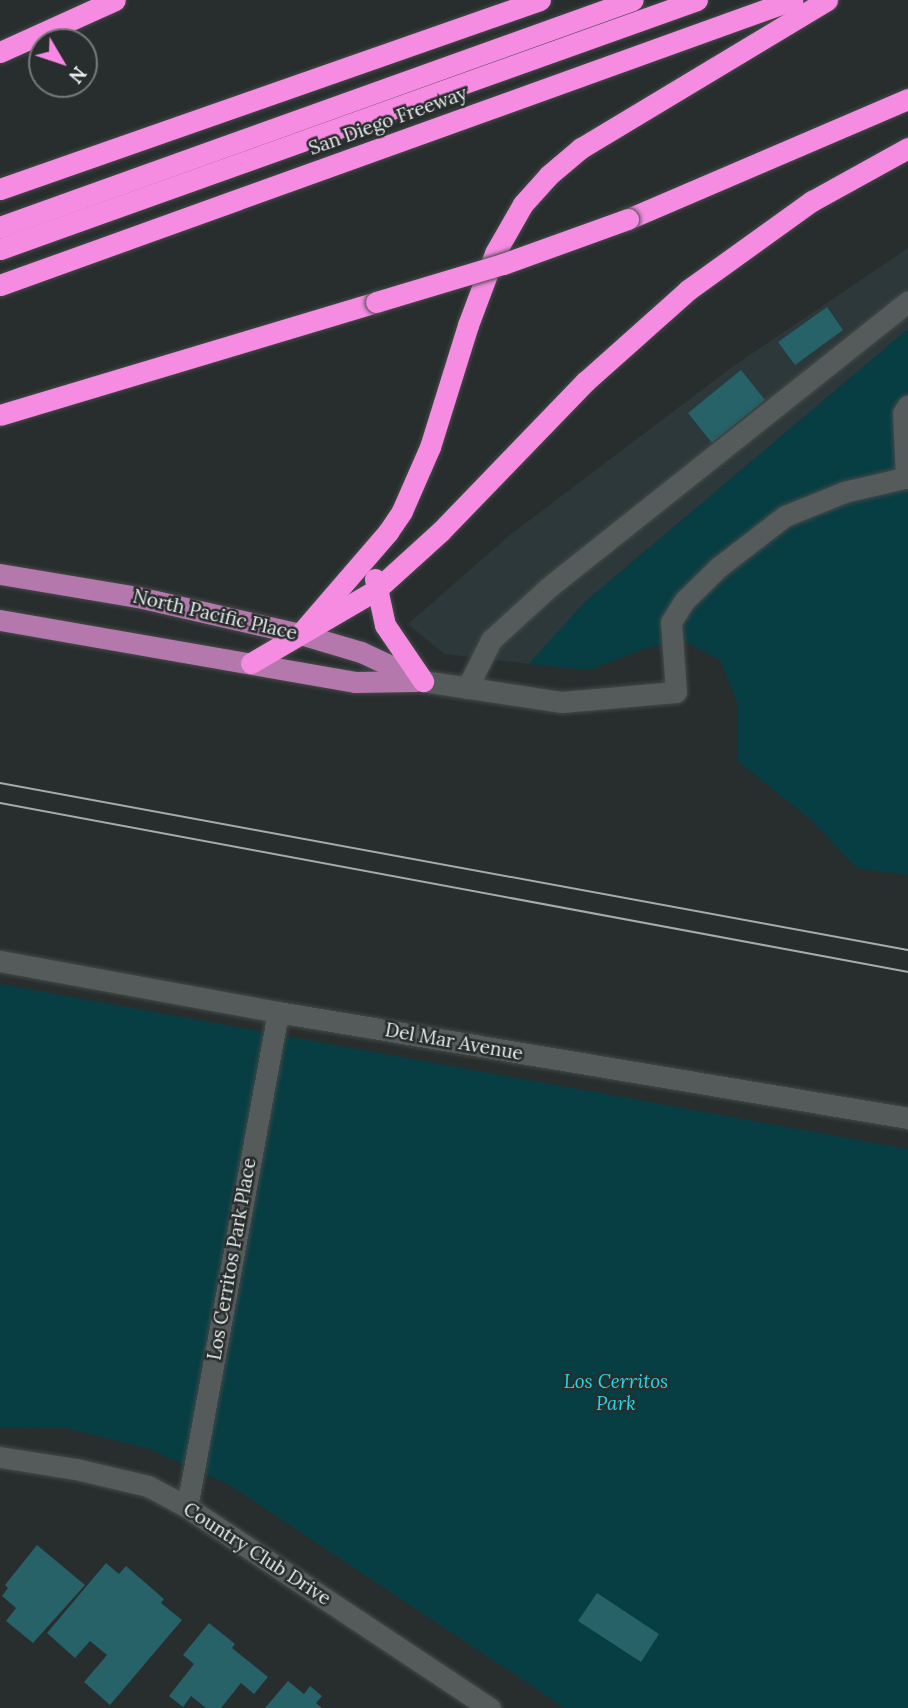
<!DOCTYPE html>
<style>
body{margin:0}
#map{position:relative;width:908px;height:1708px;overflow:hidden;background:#282d2d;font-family:Lora,serif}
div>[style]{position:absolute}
.built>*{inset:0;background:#2c3839}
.green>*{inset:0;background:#073e43}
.building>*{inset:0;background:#266268}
.roads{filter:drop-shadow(0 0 2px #454949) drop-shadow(0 0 2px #454949)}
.minor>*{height:21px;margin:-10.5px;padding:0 10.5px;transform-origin:10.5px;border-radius:10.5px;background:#555a5b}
.major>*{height:21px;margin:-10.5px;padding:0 10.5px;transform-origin:10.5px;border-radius:10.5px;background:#b578ac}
.highway>*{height:21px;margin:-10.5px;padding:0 10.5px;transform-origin:10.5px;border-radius:10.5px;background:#f58ce2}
.tram>*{height:2px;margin:-1px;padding:0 1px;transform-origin:1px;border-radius:1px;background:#a8abab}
.bridges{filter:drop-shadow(0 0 2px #454949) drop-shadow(0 0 2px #454949)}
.highway-bridge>*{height:21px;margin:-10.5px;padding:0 10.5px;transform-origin:10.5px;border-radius:10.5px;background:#f58ce2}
span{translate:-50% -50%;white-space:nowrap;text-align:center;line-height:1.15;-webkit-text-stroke:5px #282d2d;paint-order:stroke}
.street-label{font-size:19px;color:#e9ecec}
.park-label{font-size:19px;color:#22d7e6;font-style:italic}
.north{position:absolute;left:28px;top:28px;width:70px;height:70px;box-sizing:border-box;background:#282d2d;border:2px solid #757979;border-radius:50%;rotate:129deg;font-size:19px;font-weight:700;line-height:28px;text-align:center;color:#e9ecec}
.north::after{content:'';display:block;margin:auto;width:24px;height:32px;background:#fa87e6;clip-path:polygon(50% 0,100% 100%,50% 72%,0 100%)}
</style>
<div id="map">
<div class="built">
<i style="clip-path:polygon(908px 248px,908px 329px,585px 602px,529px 664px,444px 654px,408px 624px,511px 534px,732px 367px)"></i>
</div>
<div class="green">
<i style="clip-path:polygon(908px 329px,908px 875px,857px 868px,811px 820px,738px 761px,737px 701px,720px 660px,683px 641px,644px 649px,589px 670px,529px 664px,585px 602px)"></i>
<i style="clip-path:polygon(0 984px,908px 1149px,908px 1708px,565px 1708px,228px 1484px,147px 1448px,65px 1428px,0 1427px)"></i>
</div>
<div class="building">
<i style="clip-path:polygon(827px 307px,843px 330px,795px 365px,778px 342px)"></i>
<i style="clip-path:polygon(741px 370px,765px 400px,712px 443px,688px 413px)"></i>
<i style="clip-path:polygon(37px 1545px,85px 1585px,33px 1643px,6px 1621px,16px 1608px,2px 1596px,8px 1588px,5px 1585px)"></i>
<i style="clip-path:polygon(106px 1563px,119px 1574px,126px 1566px,164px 1599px,161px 1603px,182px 1620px,110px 1705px,84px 1682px,107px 1655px,90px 1641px,75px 1658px,47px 1633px)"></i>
<i style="clip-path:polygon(597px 1593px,659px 1634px,641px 1662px,578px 1621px)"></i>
<i style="clip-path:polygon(209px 1623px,235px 1644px,232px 1648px,268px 1677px,254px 1694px,241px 1683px,221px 1708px,206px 1708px,191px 1696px,183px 1707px,169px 1696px,194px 1664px,183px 1655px)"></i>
<i style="clip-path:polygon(288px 1681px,304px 1694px,310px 1686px,322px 1696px,316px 1703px,322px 1708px,265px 1708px)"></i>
</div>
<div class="roads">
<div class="minor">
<i style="left:906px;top:478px;width:65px;rotate:-92.6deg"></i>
<i style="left:903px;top:413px;width:9px;rotate:-58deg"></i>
<i style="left:423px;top:681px;width:141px;rotate:8.6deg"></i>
<i style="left:562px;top:702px;width:114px;rotate:-5deg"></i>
<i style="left:676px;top:692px;width:70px;rotate:-94.1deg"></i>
<i style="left:671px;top:622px;width:26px;rotate:-58deg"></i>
<i style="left:685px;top:600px;width:49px;rotate:-44.2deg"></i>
<i style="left:720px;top:566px;width:82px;rotate:-37.6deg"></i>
<i style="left:785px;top:516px;width:64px;rotate:-22.1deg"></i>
<i style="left:844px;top:492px;width:66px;rotate:-13.2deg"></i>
<i style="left:467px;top:688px;width:54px;rotate:-63.4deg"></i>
<i style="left:491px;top:640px;width:79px;rotate:-42.4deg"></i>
<i style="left:549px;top:587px;width:459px;rotate:-38.5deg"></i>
<i style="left:0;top:961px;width:283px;rotate:10.4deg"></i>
<i style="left:278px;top:1012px;width:639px;rotate:9.55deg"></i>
<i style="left:0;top:1457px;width:77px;rotate:9deg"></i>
<i style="left:76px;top:1469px;width:74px;rotate:13.3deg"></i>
<i style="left:148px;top:1486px;width:44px;rotate:28.3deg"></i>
<i style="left:187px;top:1507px;width:364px;rotate:33.6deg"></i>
<i style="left:187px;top:1507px;width:503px;rotate:-79.58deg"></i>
</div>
<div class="major">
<i style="left:0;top:574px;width:140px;rotate:9.5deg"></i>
<i style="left:138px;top:597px;width:166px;rotate:12.9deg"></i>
<i style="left:300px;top:634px;width:64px;rotate:16.4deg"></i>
<i style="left:361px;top:652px;width:68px;rotate:25.1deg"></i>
<i style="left:0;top:620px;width:360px;rotate:9.9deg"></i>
<i style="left:355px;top:682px;width:61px;rotate:-0.9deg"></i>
</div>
<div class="highway">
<i style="left:0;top:52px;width:126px;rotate:-24.3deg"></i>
<i style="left:0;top:189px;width:572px;rotate:-19.29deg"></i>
<i style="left:628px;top:219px;width:305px;rotate:-23.2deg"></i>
<i style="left:0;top:227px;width:672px;rotate:-19.73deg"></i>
<i style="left:0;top:249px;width:740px;rotate:-19.66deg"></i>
<i style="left:0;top:285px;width:842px;rotate:-19.79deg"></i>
<i style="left:0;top:415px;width:393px;rotate:-16.7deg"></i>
<i style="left:375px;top:579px;width:47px;rotate:77.7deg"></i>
<i style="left:385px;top:625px;width:68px;rotate:55.8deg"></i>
<i style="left:300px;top:634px;width:135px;rotate:-49.2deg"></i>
<i style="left:388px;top:532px;width:25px;rotate:-56deg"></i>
<i style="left:402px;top:511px;width:70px;rotate:-66.4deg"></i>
<i style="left:430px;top:447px;width:128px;rotate:-72.7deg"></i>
<i style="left:468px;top:325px;width:77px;rotate:-69.4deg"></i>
<i style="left:495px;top:253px;width:56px;rotate:-60.3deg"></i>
<i style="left:523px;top:204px;width:39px;rotate:-48deg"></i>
<i style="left:549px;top:175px;width:42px;rotate:-40.2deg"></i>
<i style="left:581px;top:148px;width:287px;rotate:-31deg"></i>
<i style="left:251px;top:663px;width:145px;rotate:-30.3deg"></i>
<i style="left:376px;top:590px;width:88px;rotate:-42.2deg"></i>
<i style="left:441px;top:531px;width:209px;rotate:-46deg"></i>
<i style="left:586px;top:381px;width:137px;rotate:-41.7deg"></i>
<i style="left:688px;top:290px;width:153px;rotate:-35.7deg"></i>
<i style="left:812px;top:201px;width:110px;rotate:-28.9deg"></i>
</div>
</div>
<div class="tram">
<i style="left:0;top:783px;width:923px;rotate:10.42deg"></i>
<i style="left:0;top:803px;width:924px;rotate:10.54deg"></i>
</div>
<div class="bridges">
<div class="highway-bridge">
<i style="left:376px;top:302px;width:133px;rotate:-16.7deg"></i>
<i style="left:503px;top:264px;width:133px;rotate:-19.8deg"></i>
</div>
</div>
<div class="street-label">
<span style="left:388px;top:121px;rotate:-20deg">San Diego Freeway</span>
<span style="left:215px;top:615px;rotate:13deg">North Pacific Place</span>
<span style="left:454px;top:1042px;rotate:10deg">Del Mar Avenue</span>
<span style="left:232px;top:1259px;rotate:-80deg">Los Cerritos Park Place</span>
<span style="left:257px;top:1554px;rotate:33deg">Country Club Drive</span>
</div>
<div class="park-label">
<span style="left:616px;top:1393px">Los Cerritos<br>Park</span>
</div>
<div class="north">N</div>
</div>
